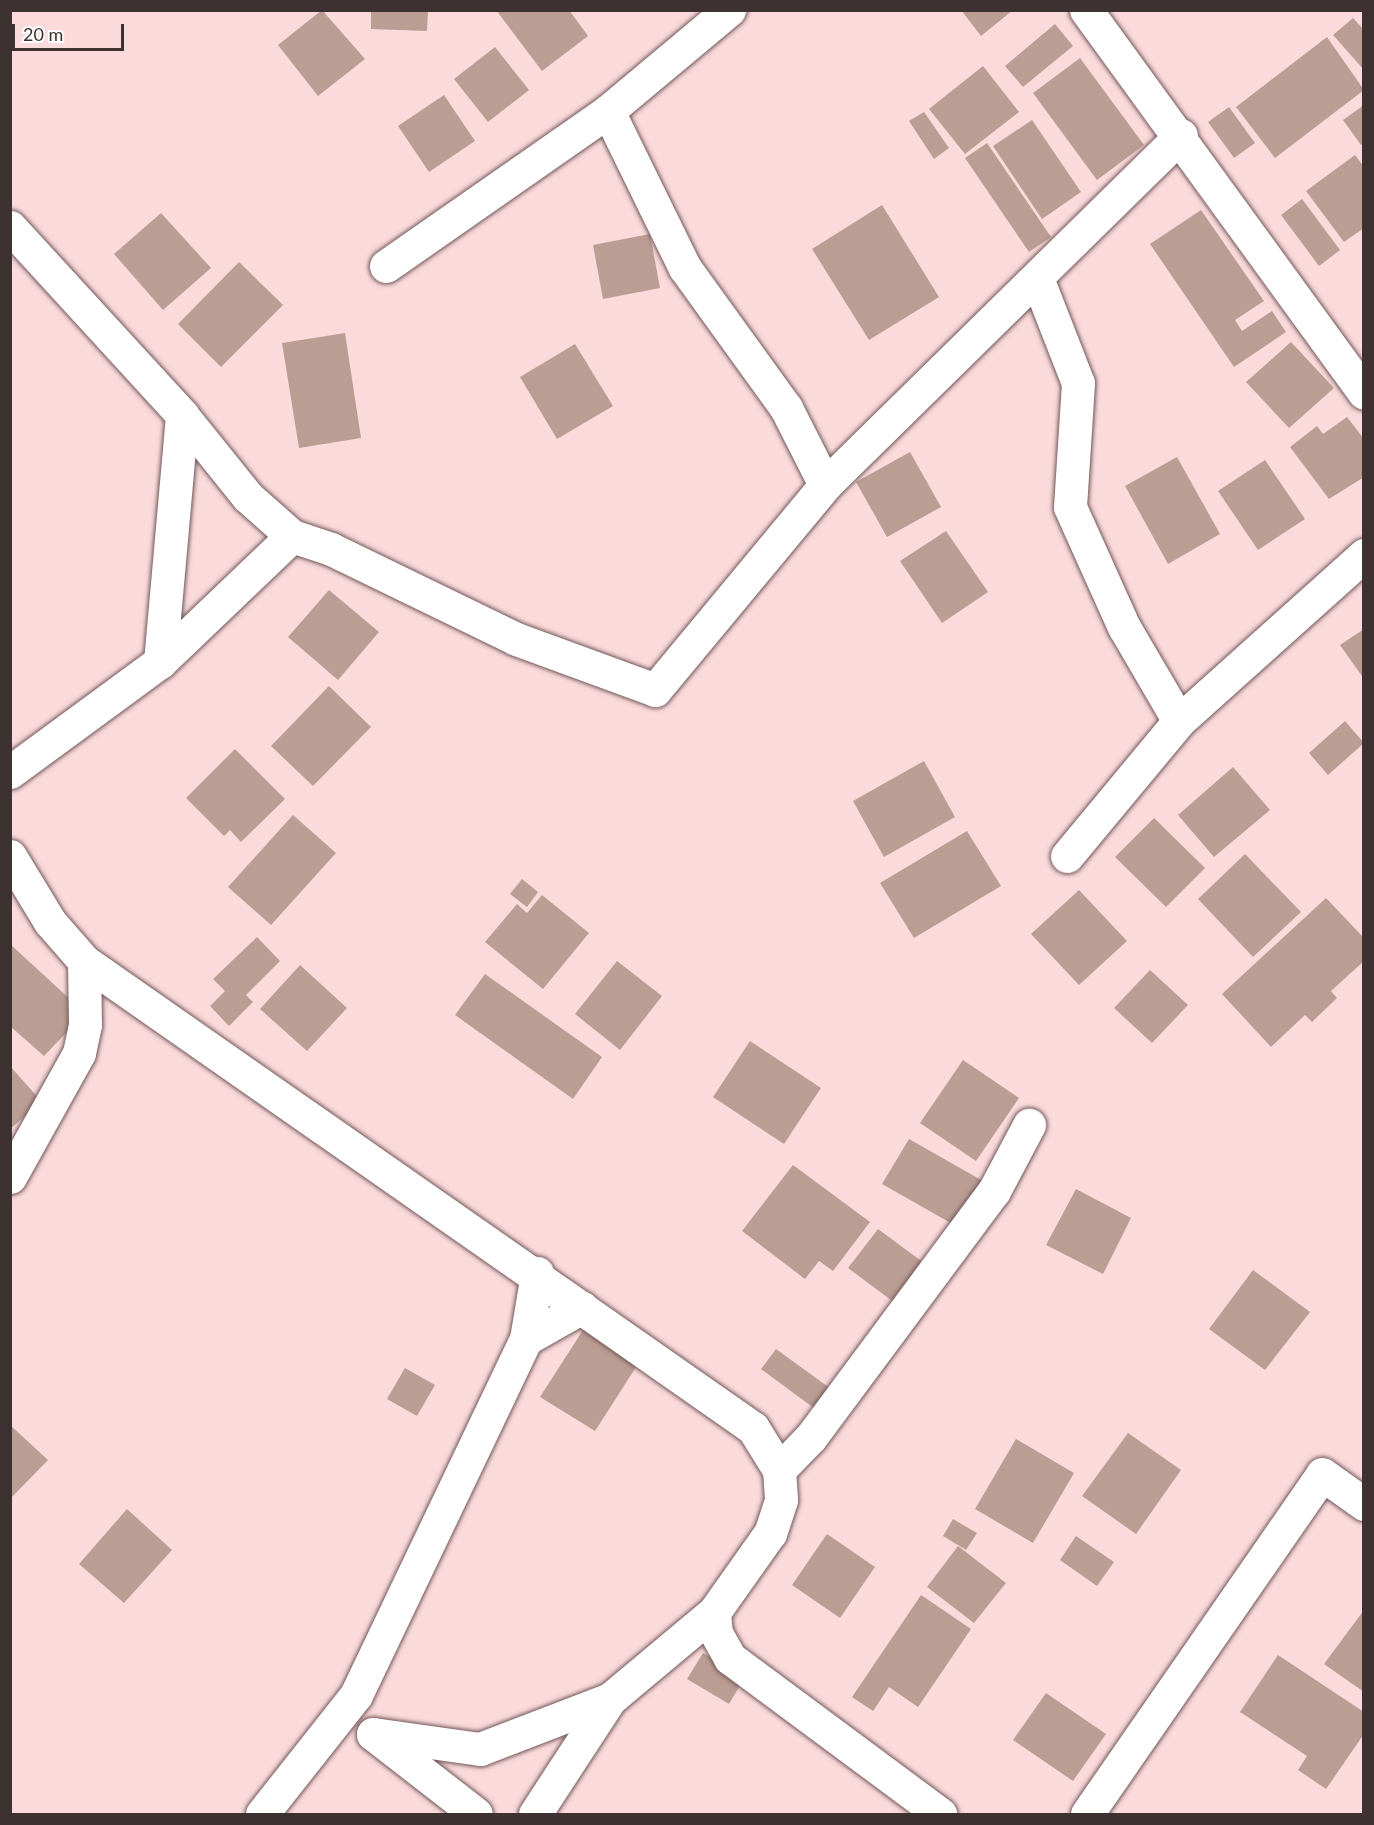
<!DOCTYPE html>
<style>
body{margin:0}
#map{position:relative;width:1374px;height:1825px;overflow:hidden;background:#fadadb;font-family:Lato,sans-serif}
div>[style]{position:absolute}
.building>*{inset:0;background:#ba9e94}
.roads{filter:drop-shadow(0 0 2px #725759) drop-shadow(0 0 2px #725759)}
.minor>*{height:33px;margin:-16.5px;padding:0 16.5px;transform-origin:16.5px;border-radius:16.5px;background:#fff}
span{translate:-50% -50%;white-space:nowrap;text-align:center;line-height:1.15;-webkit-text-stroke:5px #fff;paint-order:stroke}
.frame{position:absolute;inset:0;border:12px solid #3d3131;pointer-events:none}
.scale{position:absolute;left:12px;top:24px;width:112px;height:27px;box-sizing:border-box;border:3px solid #3d3131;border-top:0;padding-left:8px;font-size:18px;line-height:21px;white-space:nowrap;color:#3d3131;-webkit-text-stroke:4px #fff;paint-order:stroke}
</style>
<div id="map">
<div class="building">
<i style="clip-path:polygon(322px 10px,365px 59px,318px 96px,278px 45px)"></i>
<i style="clip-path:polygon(371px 10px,428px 10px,427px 31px,371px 29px)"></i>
<i style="clip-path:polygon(496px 10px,569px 10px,588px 36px,542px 71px)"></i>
<i style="clip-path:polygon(961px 10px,1013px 10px,981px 36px)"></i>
<i style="clip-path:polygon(1353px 18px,1364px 30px,1364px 70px,1333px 35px)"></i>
<i style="clip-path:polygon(1055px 24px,1073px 46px,1023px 87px,1005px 66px)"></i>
<i style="clip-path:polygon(1327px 37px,1364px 90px,1275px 158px,1236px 107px)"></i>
<i style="clip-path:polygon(495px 47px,529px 90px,488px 122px,454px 79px)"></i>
<i style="clip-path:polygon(1080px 58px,1144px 145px,1097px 180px,1033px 93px)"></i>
<i style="clip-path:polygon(983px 66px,1019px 112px,965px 154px,929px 109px)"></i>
<i style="clip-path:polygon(444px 95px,475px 141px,429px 172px,398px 126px)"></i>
<i style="clip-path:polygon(1364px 105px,1364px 143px,1361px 145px,1343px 120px)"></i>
<i style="clip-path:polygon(1229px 107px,1255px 143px,1234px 158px,1208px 122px)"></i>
<i style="clip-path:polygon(924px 112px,949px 148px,934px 159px,909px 121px)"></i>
<i style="clip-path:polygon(1032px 120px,1081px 192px,1042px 219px,993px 146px)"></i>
<i style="clip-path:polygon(987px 143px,1051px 237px,1029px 252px,965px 158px)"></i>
<i style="clip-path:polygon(1355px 155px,1364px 167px,1364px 228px,1344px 242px,1306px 191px)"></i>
<i style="clip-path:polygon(1302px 199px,1340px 250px,1319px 266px,1281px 215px)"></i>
<i style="clip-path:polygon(882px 205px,939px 297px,869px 340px,812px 249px)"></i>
<i style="clip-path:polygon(1201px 210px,1264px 301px,1235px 320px,1242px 331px,1272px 311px,1286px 332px,1234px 367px,1150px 244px)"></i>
<i style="clip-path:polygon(161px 213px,211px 268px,163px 310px,114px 254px)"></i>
<i style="clip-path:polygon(650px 234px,660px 288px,603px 299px,593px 245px)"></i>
<i style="clip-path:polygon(239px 262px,283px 305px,221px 367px,178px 324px)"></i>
<i style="clip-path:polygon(345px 333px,361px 438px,299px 448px,282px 343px)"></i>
<i style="clip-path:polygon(1291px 342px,1334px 388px,1289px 428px,1246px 382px)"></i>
<i style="clip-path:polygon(575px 344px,613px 406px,557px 439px,520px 377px)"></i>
<i style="clip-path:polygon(1347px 417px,1364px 439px,1364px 477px,1329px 499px,1290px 447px,1317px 426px,1323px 434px)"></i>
<i style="clip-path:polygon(910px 452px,941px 507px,887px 537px,856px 482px)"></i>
<i style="clip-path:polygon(1177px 457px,1220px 534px,1168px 564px,1125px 486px)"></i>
<i style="clip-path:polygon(1265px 460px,1305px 519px,1258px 550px,1218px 491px)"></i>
<i style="clip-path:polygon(946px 531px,988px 592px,942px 623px,900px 561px)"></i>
<i style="clip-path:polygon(329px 590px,379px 632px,338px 680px,288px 637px)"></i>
<i style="clip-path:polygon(1364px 629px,1364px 679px,1340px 645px)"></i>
<i style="clip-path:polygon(329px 686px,371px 727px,313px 786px,271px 746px)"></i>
<i style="clip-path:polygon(1345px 721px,1364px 743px,1328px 775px,1309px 753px)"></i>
<i style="clip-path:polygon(235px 749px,285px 799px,241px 842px,230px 830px,224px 836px,186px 798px)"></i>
<i style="clip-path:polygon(924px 761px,955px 817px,884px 857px,853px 801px)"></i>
<i style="clip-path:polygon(1233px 767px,1270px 810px,1214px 857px,1178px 815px)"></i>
<i style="clip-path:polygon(293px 815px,336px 853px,271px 925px,228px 887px)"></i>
<i style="clip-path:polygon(1154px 818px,1205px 868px,1166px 907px,1115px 857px)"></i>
<i style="clip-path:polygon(967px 831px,1001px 886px,914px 938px,880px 883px)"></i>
<i style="clip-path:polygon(1245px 854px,1301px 912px,1253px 957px,1198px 899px)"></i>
<i style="clip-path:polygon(522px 879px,538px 892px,527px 907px,510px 894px)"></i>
<i style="clip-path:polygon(1079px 890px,1127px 941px,1079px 985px,1031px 934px)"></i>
<i style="clip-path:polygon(542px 895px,589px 933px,543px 989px,485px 942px,517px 904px,527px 913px)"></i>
<i style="clip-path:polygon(1326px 898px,1364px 938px,1364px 961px,1331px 991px,1337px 998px,1312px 1022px,1305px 1015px,1271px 1047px,1222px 994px)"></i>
<i style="clip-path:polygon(257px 937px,280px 961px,246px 995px,253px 1002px,229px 1026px,210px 1006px,225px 991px,213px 979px)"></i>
<i style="clip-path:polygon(10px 944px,85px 1013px,44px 1056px,10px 1026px)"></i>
<i style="clip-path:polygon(617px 961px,662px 996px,620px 1050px,575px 1014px)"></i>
<i style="clip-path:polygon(300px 965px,347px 1008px,307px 1051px,260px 1009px)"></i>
<i style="clip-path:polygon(1150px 970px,1188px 1005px,1152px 1043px,1114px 1008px)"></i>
<i style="clip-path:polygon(485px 974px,602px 1057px,573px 1099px,455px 1015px)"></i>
<i style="clip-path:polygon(750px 1041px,821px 1088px,784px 1144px,713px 1097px)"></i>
<i style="clip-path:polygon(963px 1060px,1019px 1098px,976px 1161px,920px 1123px)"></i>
<i style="clip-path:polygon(10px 1066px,42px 1102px,10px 1129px)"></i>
<i style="clip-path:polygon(909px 1139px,983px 1181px,956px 1226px,882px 1184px)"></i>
<i style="clip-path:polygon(793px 1165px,870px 1222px,833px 1271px,819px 1261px,805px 1279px,742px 1231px)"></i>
<i style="clip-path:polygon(1076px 1189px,1131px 1218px,1103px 1274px,1046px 1245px)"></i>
<i style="clip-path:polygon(878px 1229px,924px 1263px,895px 1303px,848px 1268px)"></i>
<i style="clip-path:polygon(1253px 1270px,1310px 1312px,1265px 1370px,1209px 1329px)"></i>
<i style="clip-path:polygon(583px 1330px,638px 1364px,595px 1431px,540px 1397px)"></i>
<i style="clip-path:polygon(776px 1349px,838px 1394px,822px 1414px,761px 1369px)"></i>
<i style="clip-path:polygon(405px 1368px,435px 1385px,417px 1416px,387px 1399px)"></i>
<i style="clip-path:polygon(10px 1425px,48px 1460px,10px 1499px)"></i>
<i style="clip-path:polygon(1128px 1433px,1181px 1470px,1136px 1534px,1082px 1496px)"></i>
<i style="clip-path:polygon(1016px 1439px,1074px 1473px,1033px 1543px,975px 1509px)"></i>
<i style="clip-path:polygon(127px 1509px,172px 1550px,124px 1603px,79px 1564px)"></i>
<i style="clip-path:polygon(953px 1519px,977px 1533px,966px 1550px,943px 1536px)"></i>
<i style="clip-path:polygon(827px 1534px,875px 1567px,840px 1618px,792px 1585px)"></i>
<i style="clip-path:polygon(1076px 1536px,1114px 1562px,1097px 1586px,1060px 1560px)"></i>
<i style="clip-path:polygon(958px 1546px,1006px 1583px,974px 1623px,927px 1587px)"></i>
<i style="clip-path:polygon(921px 1595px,971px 1629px,918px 1707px,889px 1687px,873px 1711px,852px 1697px)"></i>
<i style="clip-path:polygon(1364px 1610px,1364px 1692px,1324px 1664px)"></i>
<i style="clip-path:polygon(703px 1653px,745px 1677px,729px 1704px,687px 1679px)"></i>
<i style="clip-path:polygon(1278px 1655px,1364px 1712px,1364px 1734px,1326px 1789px,1298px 1770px,1307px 1756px,1240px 1712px)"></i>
<i style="clip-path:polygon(1046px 1693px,1106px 1734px,1073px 1781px,1013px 1740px)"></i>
</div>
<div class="roads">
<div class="minor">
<i style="left:1086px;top:10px;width:473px;rotate:54deg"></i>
<i style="left:608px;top:111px;width:175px;rotate:63.9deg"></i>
<i style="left:685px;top:268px;width:173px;rotate:54.2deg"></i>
<i style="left:786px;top:408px;width:86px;rotate:63.1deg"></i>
<i style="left:10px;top:227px;width:255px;rotate:47.5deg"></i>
<i style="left:182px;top:415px;width:105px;rotate:51.2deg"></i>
<i style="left:248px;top:497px;width:59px;rotate:41.6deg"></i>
<i style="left:292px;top:536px;width:41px;rotate:18.4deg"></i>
<i style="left:331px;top:549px;width:206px;rotate:25.9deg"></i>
<i style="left:516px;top:639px;width:148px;rotate:20.1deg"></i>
<i style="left:655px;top:690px;width:266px;rotate:-50.3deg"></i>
<i style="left:825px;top:485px;width:499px;rotate:-44.5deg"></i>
<i style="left:386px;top:266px;width:271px;rotate:-34.9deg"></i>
<i style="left:608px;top:111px;width:158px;rotate:-39.9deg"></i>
<i style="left:1037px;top:278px;width:113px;rotate:68.7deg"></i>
<i style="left:1078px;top:383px;width:124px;rotate:93.7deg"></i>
<i style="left:1070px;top:507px;width:132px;rotate:65.8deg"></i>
<i style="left:1124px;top:627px;width:109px;rotate:59.7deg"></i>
<i style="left:1179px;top:721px;width:249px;rotate:-41.9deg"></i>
<i style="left:160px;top:662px;width:182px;rotate:-43.7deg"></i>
<i style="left:10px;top:772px;width:186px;rotate:-36.3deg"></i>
<i style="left:160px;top:662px;width:248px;rotate:-84.9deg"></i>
<i style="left:10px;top:856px;width:77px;rotate:58.8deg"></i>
<i style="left:50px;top:922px;width:52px;rotate:48.9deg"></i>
<i style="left:84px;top:961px;width:816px;rotate:34.92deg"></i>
<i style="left:753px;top:1428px;width:49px;rotate:58.2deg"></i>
<i style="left:779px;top:1470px;width:30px;rotate:86deg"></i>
<i style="left:781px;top:1500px;width:35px;rotate:108deg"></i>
<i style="left:770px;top:1533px;width:97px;rotate:125.3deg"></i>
<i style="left:714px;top:1612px;width:21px;rotate:85deg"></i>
<i style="left:716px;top:1633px;width:29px;rotate:61deg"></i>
<i style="left:730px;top:1658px;width:262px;rotate:36.6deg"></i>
<i style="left:1067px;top:856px;width:175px;rotate:-50.3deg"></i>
<i style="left:10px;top:1177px;width:142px;rotate:-60.9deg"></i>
<i style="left:79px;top:1053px;width:29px;rotate:-78deg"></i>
<i style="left:85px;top:1025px;width:64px;rotate:-90.9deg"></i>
<i style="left:526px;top:1339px;width:64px;rotate:-29.7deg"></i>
<i style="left:779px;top:1470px;width:46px;rotate:-45.9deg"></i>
<i style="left:811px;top:1437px;width:307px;rotate:-53.4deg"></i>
<i style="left:994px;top:1191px;width:75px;rotate:-62.1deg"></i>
<i style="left:373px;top:1734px;width:108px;rotate:8deg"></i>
<i style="left:480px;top:1749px;width:139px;rotate:-21deg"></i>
<i style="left:373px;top:1734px;width:130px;rotate:37.8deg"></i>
<i style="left:262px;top:1814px;width:152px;rotate:-51.7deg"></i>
<i style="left:356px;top:1695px;width:395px;rotate:-64.5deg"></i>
<i style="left:526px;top:1339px;width:67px;rotate:-80.5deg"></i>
<i style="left:535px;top:1814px;width:137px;rotate:-56.9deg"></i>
<i style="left:610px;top:1699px;width:136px;rotate:-39.9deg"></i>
<i style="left:1087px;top:1814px;width:413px;rotate:-55.3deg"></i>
<i style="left:1322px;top:1474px;width:52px;rotate:35.5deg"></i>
</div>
</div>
<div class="frame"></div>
<div class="scale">20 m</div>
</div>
